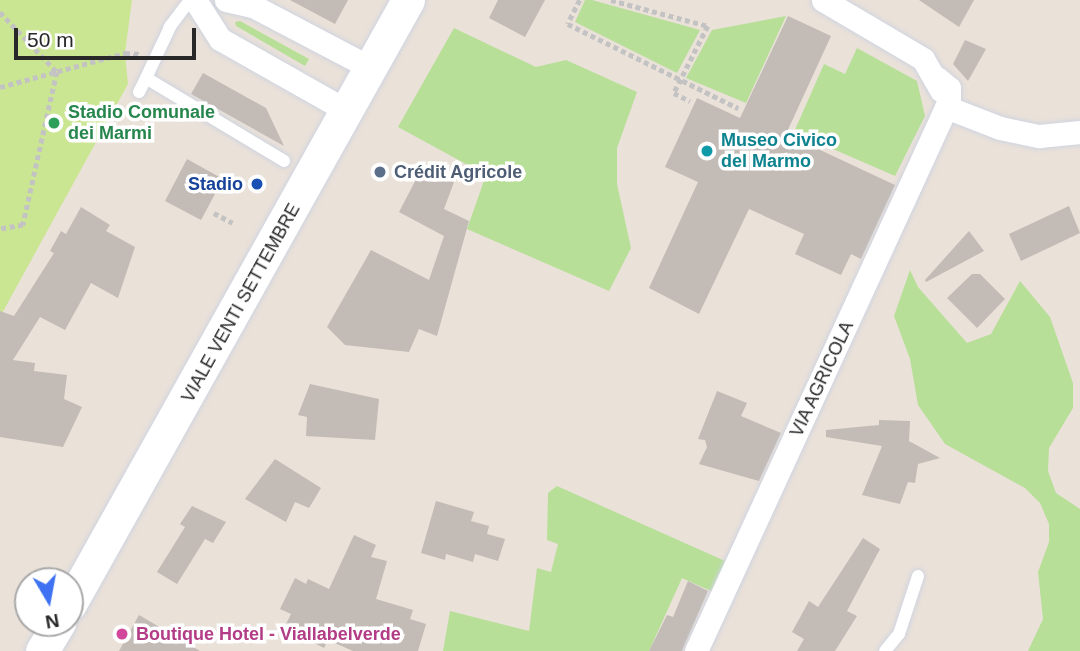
<!DOCTYPE html>
<meta charset="utf-8">
<style>
body{margin:0}
#map{position:relative;width:1080px;height:651px;overflow:hidden;background:#eae1d9;font-family:Helvetica,sans-serif}
div>[style]{position:absolute}
.green>*{inset:0;background:#b7df97}
.pitch>*{inset:0;background:#cbe693}
.building>*{inset:0;background:#c2bbb6}
.path>*{height:4.5px;margin-top:-2.25px;transform-origin:0;background:repeating-linear-gradient(90deg,#c3c3c3 0 5px,transparent 0 8.5px)}
.roads{filter:drop-shadow(0 0 2px #cfd4e0) drop-shadow(0 0 2px #cfd4e0)}
.service>*{height:12px;margin:-6px;padding:0 6px;transform-origin:6px;border-radius:6px;background:#fff}
.minor>*{height:23px;margin:-11.5px;padding:0 11.5px;transform-origin:11.5px;border-radius:11.5px;background:#fff}
.secondary>*{height:33px;margin:-16.5px;padding:0 16.5px;transform-origin:16.5px;border-radius:16.5px;background:#fff}
.dots>*{width:19px;height:19px;translate:-50% -50%;box-sizing:border-box;border:4px solid #fff;border-radius:50%}
span{translate:-50% -50%;white-space:nowrap;text-align:center;line-height:1.15;-webkit-text-stroke:7px #fff;paint-order:stroke}
.leisure-label{font-size:18px;color:#27864d;font-weight:700}
.left{translate:0 -50%;text-align:left}
.culture-label{font-size:18px;color:#0d838f;font-weight:700}
.service-label{font-size:18px;color:#4e5e75;font-weight:700}
.transit-label{font-size:18px;color:#164399;font-weight:700}
.right{translate:-100% -50%;text-align:right}
.street-label{font-size:18px;color:#282828}
.hotel-label{font-size:18px;color:#b23c85;font-weight:700}
.north{position:absolute;left:14px;top:567px;width:70px;height:70px;box-sizing:border-box;background:#fff;border:2px solid #a9a9a9;border-radius:50%;rotate:170deg;font-size:19px;font-weight:700;line-height:28px;text-align:center;color:#282828}
.north::after{content:'';display:block;margin:auto;width:24px;height:32px;background:#3e72f2;clip-path:polygon(50% 0,100% 100%,50% 72%,0 100%)}
.scale{position:absolute;left:14px;top:28px;width:182px;height:32px;box-sizing:border-box;border:4px solid #282828;border-top:0;padding-left:9px;font-size:21px;line-height:24px;white-space:nowrap;color:#282828;-webkit-text-stroke:5px #fff;paint-order:stroke}
</style>
<div id="map">
<div class="green">
<i style="clip-path:polygon(585px 0,592px 0,700px 30px,677px 73px,575px 22px)"></i>
<i style="clip-path:polygon(786px 16px,746px 103px,686px 78px,712px 30px)"></i>
<i style="clip-path:polygon(240px 21px,309px 59px,305px 66px,236px 26px,235px 22px)"></i>
<i style="clip-path:polygon(454px 28px,536px 67px,566px 60px,637px 92px,617px 148px,617px 184px,631px 248px,609px 291px,467px 229px,486px 175px,398px 127px)"></i>
<i style="clip-path:polygon(857px 48px,917px 81px,925px 116px,895px 176px,794px 132px,824px 64px,845px 74px)"></i>
<i style="clip-path:polygon(910px 270px,918px 287px,967px 343px,991px 334px,1020px 281px,1050px 317px,1073px 383px,1073px 408px,1049px 448px,1048px 471px,1056px 493px,1080px 509px,1080px 651px,1028px 651px,1043px 619px,1038px 572px,1049px 542px,1049px 524px,1040px 503px,1025px 488px,945px 444px,918px 405px,910px 359px,894px 316px)"></i>
<i style="clip-path:polygon(557px 486px,725px 561px,711px 591px,682px 578px,649px 651px,443px 651px,450px 611px,529px 631px,537px 568px,551px 572px,558px 544px,547px 540px,548px 493px)"></i>
</div>
<div class="pitch">
<i style="clip-path:polygon(0 0,132px 0,125px 53px,128px 84px,0 317px)"></i>
</div>
<div class="building">
<i style="clip-path:polygon(290px 0,348px 0,335px 24px)"></i>
<i style="clip-path:polygon(498px 0,545px 0,525px 37px,489px 18px)"></i>
<i style="clip-path:polygon(919px 0,974px 0,959px 27px)"></i>
<i style="clip-path:polygon(788px 16px,831px 36px,786px 134px,895px 185px,861px 259px,851px 254px,841px 275px,795px 254px,804px 234px,749px 209px,699px 314px,649px 288px,698px 182px,665px 167px,697px 98px,740px 118px)"></i>
<i style="clip-path:polygon(965px 40px,986px 49px,968px 81px,953px 64px)"></i>
<i style="clip-path:polygon(203px 73px,266px 108px,284px 146px,191px 94px)"></i>
<i style="clip-path:polygon(187px 159px,223px 179px,201px 220px,165px 201px)"></i>
<i style="clip-path:polygon(423px 166px,454px 182px,444px 209px,469px 221px,437px 336px,419px 329px,409px 352px,345px 345px,327px 327px,371px 250px,429px 280px,444px 236px,399px 212px)"></i>
<i style="clip-path:polygon(1069px 206px,1080px 233px,1021px 261px,1009px 234px)"></i>
<i style="clip-path:polygon(81px 207px,110px 225px,106px 231px,135px 247px,118px 298px,91px 283px,65px 330px,40px 317px,13px 360px,35px 363px,34px 371px,67px 375px,64px 399px,82px 407px,63px 447px,0 437px,0 311px,14px 316px,54px 253px,50px 251px,61px 231px,66px 234px)"></i>
<i style="clip-path:polygon(969px 231px,984px 251px,926px 282px,925px 280px)"></i>
<i style="clip-path:polygon(972px 274px,980px 274px,1005px 299px,977px 328px,947px 298px)"></i>
<i style="clip-path:polygon(310px 384px,379px 399px,375px 440px,306px 436px,307px 417px,298px 415px)"></i>
<i style="clip-path:polygon(717px 391px,747px 403px,741px 416px,781px 433px,759px 481px,699px 464px,707px 447px,705px 440px,698px 439px)"></i>
<i style="clip-path:polygon(879px 420px,910px 421px,909px 441px,940px 458px,918px 464px,915px 483px,908px 482px,900px 504px,862px 495px,882px 446px,826px 437px,826px 430px,879px 425px)"></i>
<i style="clip-path:polygon(275px 459px,321px 488px,309px 508px,295px 502px,286px 522px,245px 499px)"></i>
<i style="clip-path:polygon(436px 501px,474px 512px,471px 521px,489px 526px,487px 534px,505px 539px,498px 561px,475px 554px,473px 562px,446px 554px,445px 560px,421px 553px)"></i>
<i style="clip-path:polygon(192px 506px,226px 522px,213px 543px,205px 539px,177px 584px,157px 572px,185px 527px,180px 524px)"></i>
<i style="clip-path:polygon(354px 535px,376px 545px,371px 557px,387px 561px,376px 599px,413px 610px,410px 619px,426px 624px,418px 651px,353px 651px,328px 640px,324px 648px,284px 628px,291px 614px,280px 609px,295px 578px,306px 584px,308px 579px,329px 589px)"></i>
<i style="clip-path:polygon(863px 538px,880px 549px,847px 611px,857px 616px,835px 651px,797px 651px,804px 639px,792px 632px,809px 601px,818px 607px)"></i>
<i style="clip-path:polygon(688px 581px,708px 591px,682px 651px,649px 651px,667px 615px,673px 617px)"></i>
<i style="clip-path:polygon(139px 615px,200px 651px,119px 651px)"></i>
</div>
<div class="path">
<i style="left:580px;top:0;width:27px;rotate:117deg"></i>
<i style="left:568px;top:24px;width:190px;rotate:26.3deg"></i>
<i style="left:611px;top:0;width:100px;rotate:15deg"></i>
<i style="left:708px;top:26px;width:75px;rotate:116.9deg"></i>
<i style="left:674px;top:93px;width:18px;rotate:27deg"></i>
<i style="left:0;top:12px;width:83px;rotate:46.5deg"></i>
<i style="left:57px;top:72px;width:157px;rotate:102.5deg"></i>
<i style="left:23px;top:225px;width:23px;rotate:170deg"></i>
<i style="left:0;top:87px;width:130px;rotate:-15.2deg"></i>
<i style="left:125px;top:53px;width:14px;rotate:4deg"></i>
<i style="left:214px;top:213px;width:21px;rotate:28deg"></i>
</div>
<div class="roads">
<div class="service">
<i style="left:190px;top:0;width:34px;rotate:127deg"></i>
<i style="left:170px;top:27px;width:56px;rotate:115.2deg"></i>
<i style="left:146px;top:78px;width:161px;rotate:31deg"></i>
<i style="left:139px;top:92px;width:16px;rotate:-63deg"></i>
<i style="left:885px;top:651px;width:22px;rotate:-51deg"></i>
<i style="left:899px;top:634px;width:61px;rotate:-71.9deg"></i>
</div>
<div class="minor">
<i style="left:226px;top:0;width:28px;rotate:13deg"></i>
<i style="left:253px;top:6px;width:133px;rotate:27.7deg"></i>
<i style="left:823px;top:0;width:116px;rotate:30.5deg"></i>
<i style="left:923px;top:59px;width:36px;rotate:60deg"></i>
<i style="left:197px;top:3px;width:43px;rotate:57.4deg"></i>
<i style="left:220px;top:39px;width:148px;rotate:29.5deg"></i>
<i style="left:946px;top:107px;width:58px;rotate:21.3deg"></i>
<i style="left:1000px;top:128px;width:40px;rotate:12deg"></i>
<i style="left:1039px;top:136px;width:41px;rotate:-5.6deg"></i>
<i style="left:696px;top:651px;width:605px;rotate:-65.3deg"></i>
<i style="left:949px;top:101px;width:13px;rotate:-90deg"></i>
<i style="left:949px;top:88px;width:16px;rotate:-140deg"></i>
</div>
<div class="secondary">
<i style="left:70px;top:604px;width:692px;rotate:-60.77deg"></i>
<i style="left:42px;top:651px;width:33px;rotate:-59deg"></i>
</div>
</div>
<div class="dots">
<i style="left:54px;top:123px;background:#2e9e5b"></i>
<i style="left:707px;top:151px;background:#0f9aa8"></i>
<i style="left:380px;top:172px;background:#5c6f8a"></i>
<i style="left:257px;top:184px;background:#1a4fb4"></i>
<i style="left:122px;top:634px;background:#d1479c"></i>
</div>
<div class="leisure-label">
<span class="left" style="left:68px;top:123px">Stadio Comunale<br>dei Marmi</span>
</div>
<div class="culture-label">
<span class="left" style="left:721px;top:151px">Museo Civico<br>del Marmo</span>
</div>
<div class="service-label">
<span class="left" style="left:394px;top:172px">Crédit Agricole</span>
</div>
<div class="transit-label">
<span class="right" style="left:243px;top:184px">Stadio</span>
</div>
<div class="street-label">
<span style="left:241px;top:303px;rotate:-61deg">VIALE VENTI SETTEMBRE</span>
<span style="left:822px;top:379px;rotate:-65deg">VIA AGRICOLA</span>
</div>
<div class="hotel-label">
<span class="left" style="left:136px;top:634px">Boutique Hotel - Viallabelverde</span>
</div>
<div class="north">N</div>
<div class="scale">50 m</div>
</div>
